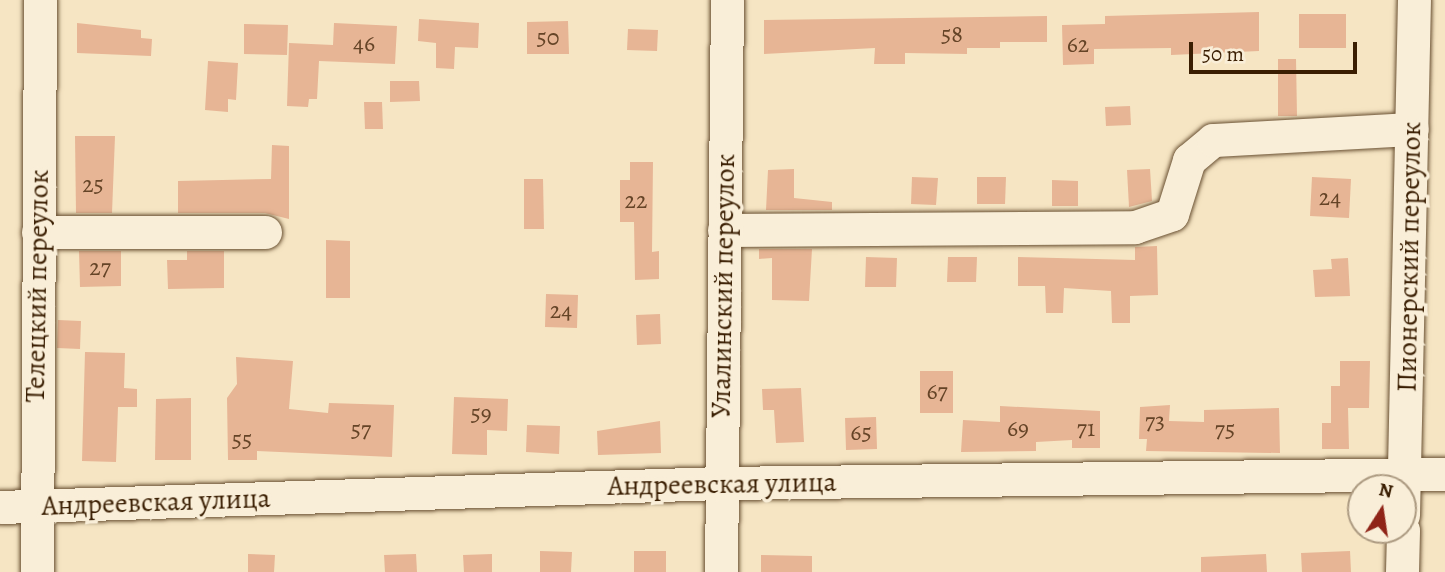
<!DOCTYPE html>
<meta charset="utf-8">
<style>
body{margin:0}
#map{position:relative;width:1445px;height:572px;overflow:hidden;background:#f6e5c3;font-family:Alegreya,serif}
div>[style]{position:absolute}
.building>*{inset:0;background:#e7b595}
.roads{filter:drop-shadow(0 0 2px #695032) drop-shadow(0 0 2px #695032)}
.minor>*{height:33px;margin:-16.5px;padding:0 16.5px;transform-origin:16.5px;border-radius:16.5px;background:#f9eed8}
span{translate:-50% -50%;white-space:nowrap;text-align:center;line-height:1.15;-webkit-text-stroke:7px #f9eed8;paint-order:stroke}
.number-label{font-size:24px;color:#654427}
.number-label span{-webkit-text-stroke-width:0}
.street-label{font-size:28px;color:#3a1e02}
.north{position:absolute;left:1347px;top:474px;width:70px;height:70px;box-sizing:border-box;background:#f9eed8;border:2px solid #ad9b82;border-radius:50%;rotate:12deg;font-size:19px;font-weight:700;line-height:28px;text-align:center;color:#3a1e02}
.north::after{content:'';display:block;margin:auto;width:24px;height:32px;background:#8f2418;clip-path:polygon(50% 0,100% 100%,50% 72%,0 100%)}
.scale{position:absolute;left:1189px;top:42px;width:168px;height:32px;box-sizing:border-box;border:4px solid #3a1e02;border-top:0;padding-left:9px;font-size:21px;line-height:24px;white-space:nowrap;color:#3a1e02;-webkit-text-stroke:5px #f9eed8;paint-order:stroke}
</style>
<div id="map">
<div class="building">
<i style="clip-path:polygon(1259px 12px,1259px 51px,1171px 55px,1171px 48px,1094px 49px,1094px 64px,1063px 65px,1062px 25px,1105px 24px,1105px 16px)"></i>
<i style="clip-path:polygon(1299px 14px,1346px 14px,1346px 48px,1299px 48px)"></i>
<i style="clip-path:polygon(1047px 16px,1047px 42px,1000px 42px,1000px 48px,967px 48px,967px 54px,905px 53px,905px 64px,874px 64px,875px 48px,764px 54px,764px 20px)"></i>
<i style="clip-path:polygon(419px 19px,479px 23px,478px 48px,455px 47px,454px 69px,436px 68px,436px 43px,418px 41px)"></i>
<i style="clip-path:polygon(568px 21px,569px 54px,527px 54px,527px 22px)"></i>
<i style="clip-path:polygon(77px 23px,141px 30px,141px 38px,152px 39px,151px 56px,77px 53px)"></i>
<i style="clip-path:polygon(334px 23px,397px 26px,395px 64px,319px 61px,317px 99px,309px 99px,308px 107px,287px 106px,289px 43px,333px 45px)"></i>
<i style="clip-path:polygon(244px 24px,288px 25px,287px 55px,244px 54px)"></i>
<i style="clip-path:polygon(628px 29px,658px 30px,657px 51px,627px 50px)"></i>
<i style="clip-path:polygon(1278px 59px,1296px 59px,1297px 116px,1278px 116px)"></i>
<i style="clip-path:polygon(208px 61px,238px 63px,236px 100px,228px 99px,228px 112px,205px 110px)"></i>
<i style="clip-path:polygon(390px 81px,419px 81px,420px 101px,390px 102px)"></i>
<i style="clip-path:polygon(364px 102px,382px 102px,383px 129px,365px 129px)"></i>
<i style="clip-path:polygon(1130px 106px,1131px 125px,1106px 126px,1105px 107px)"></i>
<i style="clip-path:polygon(75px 136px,115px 136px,112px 213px,76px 213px)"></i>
<i style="clip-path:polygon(272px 145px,289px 146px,289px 219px,265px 213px,178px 213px,178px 181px,271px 179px)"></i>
<i style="clip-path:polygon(630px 162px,653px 162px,652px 252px,659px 251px,659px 279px,635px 280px,634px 222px,620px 222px,620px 180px,630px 180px)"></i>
<i style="clip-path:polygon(794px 169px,794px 198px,832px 202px,832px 210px,766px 210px,768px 170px)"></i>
<i style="clip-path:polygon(1150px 169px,1152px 201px,1129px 207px,1127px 170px)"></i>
<i style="clip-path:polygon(912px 177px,938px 178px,936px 205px,911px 204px)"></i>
<i style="clip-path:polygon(977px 177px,1006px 177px,1005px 204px,977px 204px)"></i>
<i style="clip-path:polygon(1312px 177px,1351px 179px,1349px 218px,1310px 216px)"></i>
<i style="clip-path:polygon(524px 179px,543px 179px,544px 229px,524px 229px)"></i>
<i style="clip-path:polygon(1052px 180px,1078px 181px,1078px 206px,1052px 206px)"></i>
<i style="clip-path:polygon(326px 240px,350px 241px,350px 298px,326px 298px)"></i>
<i style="clip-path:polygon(1157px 246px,1158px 295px,1130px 296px,1130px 323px,1112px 323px,1111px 291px,1064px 288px,1063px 313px,1046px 313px,1045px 286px,1018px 286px,1018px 257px,1135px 260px,1135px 247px)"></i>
<i style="clip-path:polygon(759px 249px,812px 249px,809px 301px,772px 300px,772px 258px,759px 259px)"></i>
<i style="clip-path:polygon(79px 251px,121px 251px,121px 286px,80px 287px)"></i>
<i style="clip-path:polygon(187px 251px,224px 251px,224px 288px,168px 289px,167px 260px,187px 260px)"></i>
<i style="clip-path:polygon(866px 257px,897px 258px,896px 287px,865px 287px)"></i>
<i style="clip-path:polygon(948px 257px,977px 257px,976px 282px,947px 282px)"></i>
<i style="clip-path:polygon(1348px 258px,1350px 296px,1315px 297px,1313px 270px,1332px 269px,1331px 259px)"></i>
<i style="clip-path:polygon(546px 294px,578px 295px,577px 328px,545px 327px)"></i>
<i style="clip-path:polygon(660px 314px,661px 344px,637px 345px,636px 315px)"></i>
<i style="clip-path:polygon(58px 320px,81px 321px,80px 349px,57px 348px)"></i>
<i style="clip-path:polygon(85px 352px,125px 353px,124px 388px,137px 389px,137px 407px,118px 407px,116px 462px,82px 461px)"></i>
<i style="clip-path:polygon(236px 357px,293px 361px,289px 409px,328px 413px,329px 403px,394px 405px,392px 457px,257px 451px,257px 460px,228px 460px,227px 398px,237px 384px)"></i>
<i style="clip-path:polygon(1340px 361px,1370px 361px,1369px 408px,1348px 408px,1349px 449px,1322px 449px,1322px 423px,1331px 423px,1331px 386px,1340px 386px)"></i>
<i style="clip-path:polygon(920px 371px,953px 371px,953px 413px,920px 413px)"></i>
<i style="clip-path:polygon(801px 388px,804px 442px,776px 443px,774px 410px,763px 410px,762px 389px)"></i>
<i style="clip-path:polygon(454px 397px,508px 399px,507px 431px,487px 430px,487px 455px,452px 454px)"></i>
<i style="clip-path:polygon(191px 398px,191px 460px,155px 460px,156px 399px)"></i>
<i style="clip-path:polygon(1170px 405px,1169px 421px,1204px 422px,1204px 410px,1279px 408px,1280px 453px,1146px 451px,1147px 439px,1139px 439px,1140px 407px)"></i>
<i style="clip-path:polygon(1000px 406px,1100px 411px,1100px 448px,1072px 448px,1072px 440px,1036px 442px,1036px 451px,961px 452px,963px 420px,1000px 422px)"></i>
<i style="clip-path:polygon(876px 417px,877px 449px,846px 450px,845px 418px)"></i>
<i style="clip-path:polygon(660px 421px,661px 453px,598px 455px,597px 431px)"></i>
<i style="clip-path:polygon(527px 425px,560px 426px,559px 454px,526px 452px)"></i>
<i style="clip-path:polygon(540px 551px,572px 552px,571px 572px,540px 572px)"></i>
<i style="clip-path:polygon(634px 551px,666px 551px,666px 572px,634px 572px)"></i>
<i style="clip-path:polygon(1350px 551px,1351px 572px,1302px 572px,1301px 553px)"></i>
<i style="clip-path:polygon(248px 554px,275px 555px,274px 572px,248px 572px)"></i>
<i style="clip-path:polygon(416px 554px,417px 572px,385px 572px,384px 555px)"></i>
<i style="clip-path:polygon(492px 554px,492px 572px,464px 572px,463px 555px)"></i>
<i style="clip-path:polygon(1266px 554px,1267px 572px,1201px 572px,1201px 557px)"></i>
<i style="clip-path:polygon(761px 555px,812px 556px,812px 572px,761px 572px)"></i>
</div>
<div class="roads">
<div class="minor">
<i style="left:724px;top:230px;width:411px;rotate:-0.4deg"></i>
<i style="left:1135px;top:227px;width:39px;rotate:-19deg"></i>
<i style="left:1172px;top:214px;width:57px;rotate:-72.5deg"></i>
<i style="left:1189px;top:160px;width:31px;rotate:-40deg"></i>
<i style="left:1213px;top:140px;width:199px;rotate:-3.2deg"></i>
<i style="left:38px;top:232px;width:227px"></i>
<i style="left:0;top:507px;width:720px;rotate:-1.91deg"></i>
<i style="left:720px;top:483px;width:725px;rotate:-0.71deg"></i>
<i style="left:1403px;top:515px;width:515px;rotate:-88.78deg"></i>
<i style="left:37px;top:572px;width:572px;rotate:-89.7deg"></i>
<i style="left:721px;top:572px;width:572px;rotate:-89.4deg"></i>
<i style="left:1402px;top:572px;width:42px;rotate:-88.6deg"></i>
</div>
</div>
<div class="number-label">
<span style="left:952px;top:35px">58</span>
<span style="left:548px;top:38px">50</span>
<span style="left:364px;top:44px">46</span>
<span style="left:1078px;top:45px">62</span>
<span style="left:93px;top:185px">25</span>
<span style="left:1330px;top:198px">24</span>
<span style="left:636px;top:201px">22</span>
<span style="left:100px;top:268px">27</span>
<span style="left:561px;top:311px">24</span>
<span style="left:937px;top:392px">67</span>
<span style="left:481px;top:414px">59</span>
<span style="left:1155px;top:422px">73</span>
<span style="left:1018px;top:429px">69</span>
<span style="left:1086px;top:429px">71</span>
<span style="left:361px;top:430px">57</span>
<span style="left:1225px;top:430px">75</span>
<span style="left:861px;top:433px">65</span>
<span style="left:242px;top:440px">55</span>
</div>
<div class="street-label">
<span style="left:1409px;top:257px;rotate:-89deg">Пионерский переулок</span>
<span style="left:37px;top:286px;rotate:-89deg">Телецкий переулок</span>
<span style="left:723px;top:286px;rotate:-89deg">Улалинский переулок</span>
<span style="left:722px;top:484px;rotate:-1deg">Андреевская улица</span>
<span style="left:156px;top:502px;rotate:-2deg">Андреевская улица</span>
</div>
<div class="north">N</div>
<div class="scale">50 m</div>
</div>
